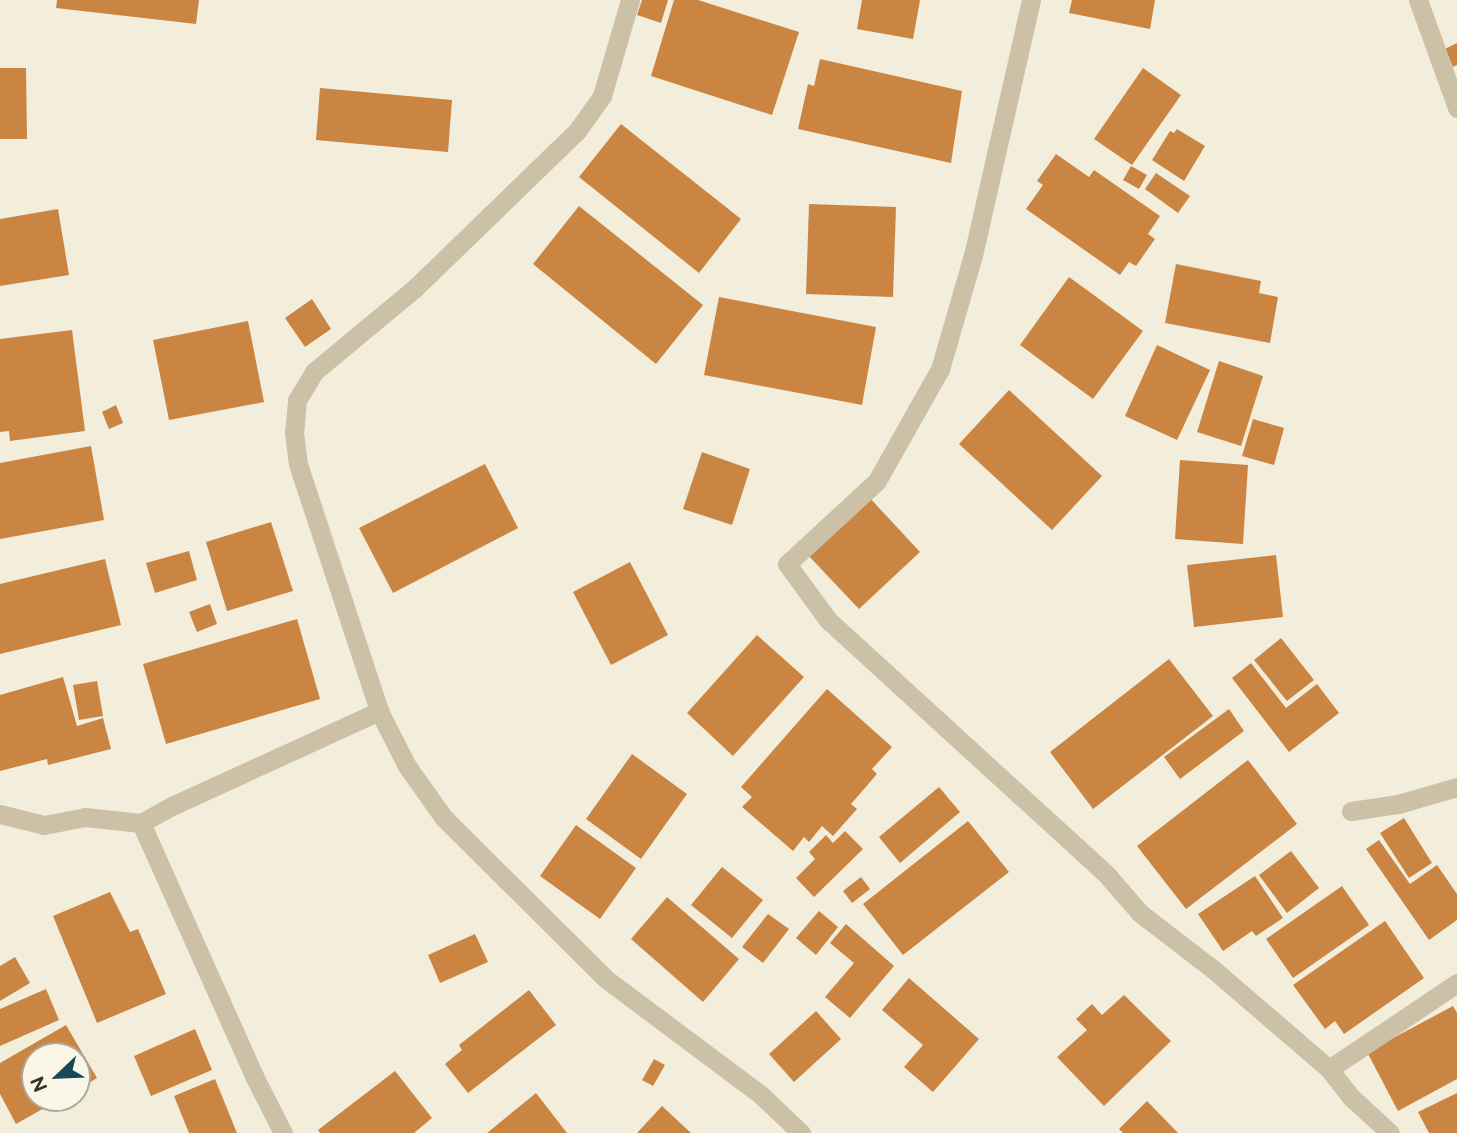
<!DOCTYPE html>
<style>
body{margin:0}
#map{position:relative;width:1457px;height:1133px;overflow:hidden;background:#f3eedc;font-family:Raleway,sans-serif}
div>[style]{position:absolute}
.building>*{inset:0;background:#cb8542}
.minor>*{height:19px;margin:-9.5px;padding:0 9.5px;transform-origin:9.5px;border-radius:9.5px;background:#ccc1a7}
span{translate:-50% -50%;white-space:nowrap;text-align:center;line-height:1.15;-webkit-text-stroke:5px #faf7e8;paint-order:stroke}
.north{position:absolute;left:21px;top:1042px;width:70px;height:70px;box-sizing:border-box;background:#faf7e8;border:2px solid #aca89b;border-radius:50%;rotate:247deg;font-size:19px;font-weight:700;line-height:28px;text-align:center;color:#383128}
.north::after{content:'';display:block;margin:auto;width:24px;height:32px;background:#1b475b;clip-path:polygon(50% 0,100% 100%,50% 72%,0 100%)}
</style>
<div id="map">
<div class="building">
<i style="clip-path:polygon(57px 0,199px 0,196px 24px,56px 8px)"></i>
<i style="clip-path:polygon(642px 0,668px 0,661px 23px,637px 15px)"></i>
<i style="clip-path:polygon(674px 0,698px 0,799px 32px,772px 115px,651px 76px)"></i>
<i style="clip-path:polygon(862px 0,920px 0,913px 39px,857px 29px)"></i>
<i style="clip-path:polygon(1072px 0,1155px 0,1150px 29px,1069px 13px)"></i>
<i style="clip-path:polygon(1457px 43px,1457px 65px,1453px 67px,1445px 49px)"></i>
<i style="clip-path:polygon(820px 59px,962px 91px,951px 163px,798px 129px,808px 84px,814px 86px)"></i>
<i style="clip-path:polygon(0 68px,26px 68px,27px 139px,0 139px)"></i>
<i style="clip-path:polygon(1143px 68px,1181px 95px,1132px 165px,1094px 139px)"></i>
<i style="clip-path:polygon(320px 88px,452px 100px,448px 152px,316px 140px)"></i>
<i style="clip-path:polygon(621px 124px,741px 219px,699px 273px,579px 177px)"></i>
<i style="clip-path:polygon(1177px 129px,1205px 146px,1184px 181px,1152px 160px,1170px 131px,1174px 133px)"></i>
<i style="clip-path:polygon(1056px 154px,1089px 177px,1094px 170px,1160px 216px,1148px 234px,1155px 239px,1136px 266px,1129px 262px,1120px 275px,1026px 209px,1043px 185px,1037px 181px)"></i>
<i style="clip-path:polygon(1131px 166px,1147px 175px,1139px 189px,1123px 180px)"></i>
<i style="clip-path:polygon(1156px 173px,1190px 196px,1178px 213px,1145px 189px)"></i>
<i style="clip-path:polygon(809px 204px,896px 207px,893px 297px,806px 294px)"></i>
<i style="clip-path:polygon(579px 206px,703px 305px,656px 364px,533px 264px)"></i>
<i style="clip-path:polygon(58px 209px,69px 275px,0 286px,0 219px)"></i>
<i style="clip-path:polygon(1176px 264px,1261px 281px,1259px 293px,1278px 297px,1270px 343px,1165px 323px)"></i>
<i style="clip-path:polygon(1069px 277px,1143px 331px,1093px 399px,1020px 345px)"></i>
<i style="clip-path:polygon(719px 297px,876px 327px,862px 405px,704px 375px)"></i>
<i style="clip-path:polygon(312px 299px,331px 329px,305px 347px,285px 318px)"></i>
<i style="clip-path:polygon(248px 321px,264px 402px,169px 420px,153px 340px)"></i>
<i style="clip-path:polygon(72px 330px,85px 431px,10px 441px,9px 431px,0 432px,0 339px)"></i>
<i style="clip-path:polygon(1157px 345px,1210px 370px,1177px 440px,1125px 416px)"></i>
<i style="clip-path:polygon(1219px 361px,1263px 376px,1241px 446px,1197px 432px)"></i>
<i style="clip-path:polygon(1009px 390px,1102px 476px,1052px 530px,959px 444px)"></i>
<i style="clip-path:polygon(116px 405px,123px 423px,109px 429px,102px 412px)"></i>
<i style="clip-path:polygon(1253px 419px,1284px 428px,1274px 465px,1242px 456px)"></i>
<i style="clip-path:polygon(91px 446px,104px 520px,0 539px,0 463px)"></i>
<i style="clip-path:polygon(702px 452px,750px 469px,732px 525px,683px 509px)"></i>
<i style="clip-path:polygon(1180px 460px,1248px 465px,1243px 544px,1175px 539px)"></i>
<i style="clip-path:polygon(485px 464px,518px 528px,393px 593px,359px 528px)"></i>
<i style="clip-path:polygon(867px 495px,920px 552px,859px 609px,806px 553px)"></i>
<i style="clip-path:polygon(271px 522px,293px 591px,227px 611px,206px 542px)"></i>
<i style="clip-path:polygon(189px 551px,197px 580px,155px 593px,146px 563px)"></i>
<i style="clip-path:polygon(1276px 555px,1283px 617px,1194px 627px,1187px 565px)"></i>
<i style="clip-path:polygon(105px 559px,121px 625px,0 654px,0 584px)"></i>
<i style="clip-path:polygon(630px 562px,668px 635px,611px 665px,573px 592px)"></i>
<i style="clip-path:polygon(210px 604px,217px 624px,197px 632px,189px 612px)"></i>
<i style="clip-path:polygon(297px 619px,320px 699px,166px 744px,143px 664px)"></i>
<i style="clip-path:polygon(757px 635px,804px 677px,733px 756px,687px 713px)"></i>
<i style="clip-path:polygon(1281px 638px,1314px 680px,1287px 701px,1254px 660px)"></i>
<i style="clip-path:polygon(1169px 659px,1213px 716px,1093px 809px,1050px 752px)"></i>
<i style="clip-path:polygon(1251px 663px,1286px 708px,1317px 684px,1339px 713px,1289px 752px,1232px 678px)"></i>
<i style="clip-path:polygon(63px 677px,77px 726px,103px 718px,111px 749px,48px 765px,47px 759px,0 771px,0 695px)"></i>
<i style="clip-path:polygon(97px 681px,103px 716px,79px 720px,73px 685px)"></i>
<i style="clip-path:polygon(827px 689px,892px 747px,872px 769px,877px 774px,851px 804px,857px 809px,833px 836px,822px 826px,809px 842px,804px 837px,793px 851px,742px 807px,752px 797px,741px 787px)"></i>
<i style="clip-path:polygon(1229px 709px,1244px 731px,1180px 779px,1164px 757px)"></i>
<i style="clip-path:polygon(632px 754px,687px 794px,641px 859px,586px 819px)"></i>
<i style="clip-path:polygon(1248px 760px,1297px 824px,1186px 909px,1137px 846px)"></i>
<i style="clip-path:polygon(939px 787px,960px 812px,900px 863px,879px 837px)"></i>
<i style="clip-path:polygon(1404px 818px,1432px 863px,1409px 878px,1380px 833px)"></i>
<i style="clip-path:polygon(968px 821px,1009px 872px,903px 955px,863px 904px)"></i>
<i style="clip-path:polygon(576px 825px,636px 868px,600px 919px,540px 876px)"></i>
<i style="clip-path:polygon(845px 831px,863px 849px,814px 897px,796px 878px,815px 859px,809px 852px,826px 835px,833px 843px)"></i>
<i style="clip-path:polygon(1379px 840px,1410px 884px,1437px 865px,1457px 894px,1457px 920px,1429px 940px,1366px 849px)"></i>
<i style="clip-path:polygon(1291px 851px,1319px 888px,1287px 913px,1259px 875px)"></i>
<i style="clip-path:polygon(722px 867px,763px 900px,732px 938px,691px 905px)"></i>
<i style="clip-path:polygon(1255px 876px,1283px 918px,1256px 936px,1252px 931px,1223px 951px,1198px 914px)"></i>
<i style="clip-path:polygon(861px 877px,870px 889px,852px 903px,843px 891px)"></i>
<i style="clip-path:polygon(1342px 886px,1369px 925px,1293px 978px,1266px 939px)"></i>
<i style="clip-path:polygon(110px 892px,130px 932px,138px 929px,166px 994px,97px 1023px,53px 916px)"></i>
<i style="clip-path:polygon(667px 897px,739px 959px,703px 1002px,631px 939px)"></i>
<i style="clip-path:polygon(819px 911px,838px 927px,816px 955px,796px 938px)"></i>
<i style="clip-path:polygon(768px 914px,789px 929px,763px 963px,742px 947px)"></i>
<i style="clip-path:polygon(1385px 921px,1424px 978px,1344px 1034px,1335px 1021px,1325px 1029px,1293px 985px)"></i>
<i style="clip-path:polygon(846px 924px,894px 966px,850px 1018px,825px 997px,854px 963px,830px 943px)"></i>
<i style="clip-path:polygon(475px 934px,488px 962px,440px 983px,428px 955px)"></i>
<i style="clip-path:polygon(15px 957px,30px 983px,0 1001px,0 966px)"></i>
<i style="clip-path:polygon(909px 978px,979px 1039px,933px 1092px,904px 1067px,923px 1045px,882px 1010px)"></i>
<i style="clip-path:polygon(46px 989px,59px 1020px,0 1046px,0 1009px)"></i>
<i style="clip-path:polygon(529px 990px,556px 1025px,468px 1093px,445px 1064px,462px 1050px,459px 1045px)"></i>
<i style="clip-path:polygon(1124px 995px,1171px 1041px,1104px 1106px,1057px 1057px,1087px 1030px,1076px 1019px,1092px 1004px,1102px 1015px)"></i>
<i style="clip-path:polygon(1453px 1006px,1457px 1013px,1457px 1079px,1398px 1111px,1367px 1052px)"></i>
<i style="clip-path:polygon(816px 1011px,841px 1039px,794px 1082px,769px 1054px)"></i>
<i style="clip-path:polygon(66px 1025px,97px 1078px,77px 1090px,77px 1056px,35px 1056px,35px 1098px,62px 1098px,16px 1124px,0 1094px,0 1063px)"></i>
<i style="clip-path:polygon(195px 1029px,212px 1070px,151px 1096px,134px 1056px)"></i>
<i style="clip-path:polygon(654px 1059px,665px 1065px,653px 1086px,642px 1080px)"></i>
<i style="clip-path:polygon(395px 1071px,432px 1118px,414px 1133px,320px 1133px,318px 1130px)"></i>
<i style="clip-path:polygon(215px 1079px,237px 1133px,189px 1133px,174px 1096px)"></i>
<i style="clip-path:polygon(536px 1093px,567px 1133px,487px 1133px)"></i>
<i style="clip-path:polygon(1457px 1093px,1457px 1133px,1429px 1133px,1418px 1112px)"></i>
<i style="clip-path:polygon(1147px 1101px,1178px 1133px,1123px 1133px,1119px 1129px)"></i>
<i style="clip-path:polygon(662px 1106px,691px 1133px,637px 1133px)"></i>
</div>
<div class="minor">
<i style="left:630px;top:0;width:100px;rotate:106.3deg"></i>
<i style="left:602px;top:96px;width:43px;rotate:125.5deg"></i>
<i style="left:577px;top:131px;width:226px;rotate:135.9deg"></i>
<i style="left:415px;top:288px;width:131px;rotate:140.3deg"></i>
<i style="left:314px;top:372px;width:33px;rotate:121deg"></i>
<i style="left:297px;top:400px;width:32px;rotate:95deg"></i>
<i style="left:294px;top:432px;width:32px;rotate:83deg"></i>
<i style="left:298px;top:464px;width:260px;rotate:71.8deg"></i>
<i style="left:379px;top:711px;width:62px;rotate:63deg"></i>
<i style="left:407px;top:766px;width:64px;rotate:54.6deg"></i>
<i style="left:444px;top:818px;width:228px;rotate:44.8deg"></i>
<i style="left:606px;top:979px;width:192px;rotate:36.8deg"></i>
<i style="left:760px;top:1094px;width:57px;rotate:43.6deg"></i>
<i style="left:1031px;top:0;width:262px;rotate:102.8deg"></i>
<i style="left:973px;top:255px;width:119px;rotate:106.1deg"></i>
<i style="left:940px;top:369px;width:129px;rotate:119.4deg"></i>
<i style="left:877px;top:481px;width:122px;rotate:137.3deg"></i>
<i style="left:787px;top:564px;width:69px;rotate:53.8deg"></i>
<i style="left:828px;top:620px;width:378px;rotate:42.4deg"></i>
<i style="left:1107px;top:875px;width:50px;rotate:49deg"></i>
<i style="left:1140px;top:913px;width:93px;rotate:37.6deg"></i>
<i style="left:1214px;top:970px;width:152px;rotate:40.7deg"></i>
<i style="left:1329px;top:1069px;width:36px;rotate:52deg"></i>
<i style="left:1351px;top:1097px;width:53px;rotate:42.7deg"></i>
<i style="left:1418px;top:0;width:115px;rotate:70.1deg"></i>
<i style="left:1351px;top:811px;width:48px;rotate:-8.5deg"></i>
<i style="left:1398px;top:804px;width:61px;rotate:-16.1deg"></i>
<i style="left:0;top:814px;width:45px;rotate:14deg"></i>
<i style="left:44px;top:825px;width:42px;rotate:-11deg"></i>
<i style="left:85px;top:817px;width:56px;rotate:6.1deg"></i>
<i style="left:141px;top:823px;width:38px;rotate:-29deg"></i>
<i style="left:174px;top:805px;width:226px;rotate:-24.6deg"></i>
<i style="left:141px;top:823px;width:277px;rotate:65.9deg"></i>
<i style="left:254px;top:1076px;width:64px;rotate:63deg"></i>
<i style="left:1329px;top:1069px;width:154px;rotate:-33.9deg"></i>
</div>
<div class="north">N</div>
</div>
